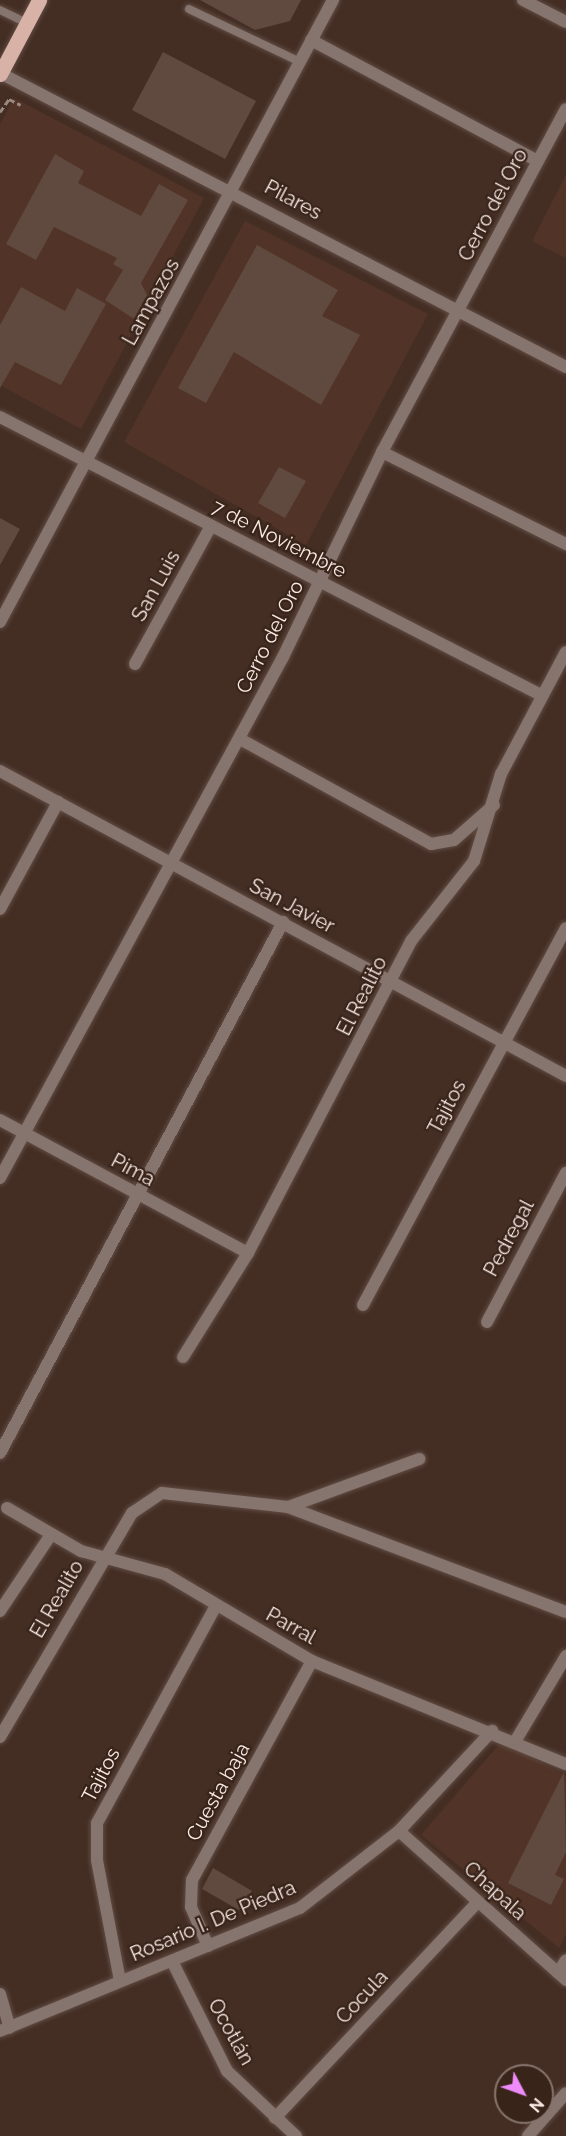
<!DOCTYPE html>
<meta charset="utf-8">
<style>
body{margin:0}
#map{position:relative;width:566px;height:2136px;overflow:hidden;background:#442e24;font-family:Raleway,sans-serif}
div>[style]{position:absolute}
.built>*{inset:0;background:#513427}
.building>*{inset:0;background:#60493e}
.path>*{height:3px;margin-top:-1.5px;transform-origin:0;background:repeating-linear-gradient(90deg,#9b8880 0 6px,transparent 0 9px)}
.roads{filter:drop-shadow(0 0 2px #614c43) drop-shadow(0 0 2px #614c43)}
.lane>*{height:8px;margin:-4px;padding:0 4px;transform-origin:4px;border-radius:4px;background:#86746e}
.street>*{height:12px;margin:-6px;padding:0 6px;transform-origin:6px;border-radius:6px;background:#86746e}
.primary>*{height:15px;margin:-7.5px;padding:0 7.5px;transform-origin:7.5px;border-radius:7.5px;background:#d8b2a7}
span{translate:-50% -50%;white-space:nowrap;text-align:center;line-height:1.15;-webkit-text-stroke:4.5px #39241a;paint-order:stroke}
.street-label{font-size:20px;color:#f9eae4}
.north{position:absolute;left:494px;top:2064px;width:60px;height:60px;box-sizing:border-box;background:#39241a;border:2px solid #86736b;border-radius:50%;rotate:131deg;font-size:16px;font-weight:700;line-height:24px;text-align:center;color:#f9eae4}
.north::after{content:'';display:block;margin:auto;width:21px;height:27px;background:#ee8bf8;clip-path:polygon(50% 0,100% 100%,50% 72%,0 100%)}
</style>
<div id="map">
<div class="built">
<i style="clip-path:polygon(14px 98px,204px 198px,81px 429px,0 385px,0 124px)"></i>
<i style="clip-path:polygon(566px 175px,566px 258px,532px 241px)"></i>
<i style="clip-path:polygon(245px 221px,428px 314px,306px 545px,124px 442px)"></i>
<i style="clip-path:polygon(502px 1741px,566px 1776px,566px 1934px,559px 1948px,421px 1835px)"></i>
</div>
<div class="building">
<i style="clip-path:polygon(200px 0,301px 0,290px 21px,255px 30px)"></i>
<i style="clip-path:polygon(163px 52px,256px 101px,225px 159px,132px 110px)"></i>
<i style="clip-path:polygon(55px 154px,84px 171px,78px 183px,141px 216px,159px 184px,188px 200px,141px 283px,147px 295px,134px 319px,105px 300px,123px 270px,113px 264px,117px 258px,54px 227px,36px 260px,6px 244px)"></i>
<i style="clip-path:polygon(257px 245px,338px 290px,322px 316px,360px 335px,321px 405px,234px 352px,206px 403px,178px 388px)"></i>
<i style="clip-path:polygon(21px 287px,65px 311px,77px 288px,106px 304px,61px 385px,15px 362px,0 388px,0 325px)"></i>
<i style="clip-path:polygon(279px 467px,306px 481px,285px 518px,258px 503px)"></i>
<i style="clip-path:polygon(0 518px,20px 529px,0 565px)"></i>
<i style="clip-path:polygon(564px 1772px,566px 1852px,555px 1875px,564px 1879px,551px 1905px,508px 1883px)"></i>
<i style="clip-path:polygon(213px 1868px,252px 1891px,239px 1910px,202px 1889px)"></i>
</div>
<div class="path">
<i style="left:0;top:112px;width:16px;rotate:-55deg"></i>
<i style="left:9px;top:99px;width:13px;rotate:27deg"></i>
</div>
<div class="roads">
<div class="lane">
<i style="left:189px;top:9px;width:123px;rotate:25.5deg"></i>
<i style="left:0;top:10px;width:30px;rotate:26deg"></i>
</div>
<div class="street">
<i style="left:523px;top:0;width:48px;rotate:27.1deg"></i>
<i style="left:311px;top:40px;width:257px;rotate:28.1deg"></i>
<i style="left:0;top:73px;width:638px;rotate:27.45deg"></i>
<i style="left:0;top:417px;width:608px;rotate:27.2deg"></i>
<i style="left:382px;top:452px;width:206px;rotate:26.6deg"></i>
<i style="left:0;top:622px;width:706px;rotate:-61.84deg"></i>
<i style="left:135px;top:664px;width:158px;rotate:-61.2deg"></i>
<i style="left:240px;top:739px;width:218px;rotate:28.8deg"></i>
<i style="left:431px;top:844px;width:23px;rotate:-10deg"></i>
<i style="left:454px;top:840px;width:53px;rotate:-41.2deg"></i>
<i style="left:0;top:771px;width:643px;rotate:28.32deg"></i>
<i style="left:0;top:909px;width:122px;rotate:-61.5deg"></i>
<i style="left:0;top:1120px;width:281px;rotate:28.2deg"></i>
<i style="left:0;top:1178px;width:593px;rotate:-61.49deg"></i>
<i style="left:283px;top:657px;width:228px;rotate:-64.2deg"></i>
<i style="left:382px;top:452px;width:389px;rotate:-61.8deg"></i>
<i style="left:363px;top:1305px;width:428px;rotate:-61.7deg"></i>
<i style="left:487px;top:1322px;width:169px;rotate:-62.1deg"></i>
<i style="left:183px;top:1357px;width:123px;rotate:-58deg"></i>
<i style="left:248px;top:1253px;width:352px;rotate:-62.4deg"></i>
<i style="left:411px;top:941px;width:102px;rotate:-51.8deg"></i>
<i style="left:474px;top:861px;width:91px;rotate:-72.8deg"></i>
<i style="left:501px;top:774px;width:138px;rotate:-62deg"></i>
<i style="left:0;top:1453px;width:602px;rotate:-61.94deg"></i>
<i style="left:288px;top:1507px;width:140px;rotate:-20.1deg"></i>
<i style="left:7px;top:1508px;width:86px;rotate:30.2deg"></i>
<i style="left:81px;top:1551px;width:87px;rotate:15.3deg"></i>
<i style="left:165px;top:1574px;width:171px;rotate:30.6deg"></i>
<i style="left:312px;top:1661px;width:274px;rotate:22.1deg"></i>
<i style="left:0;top:1611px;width:90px;rotate:-56.3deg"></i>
<i style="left:0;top:1737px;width:260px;rotate:-59.5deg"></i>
<i style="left:132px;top:1513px;width:36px;rotate:-34deg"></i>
<i style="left:162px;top:1493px;width:127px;rotate:6.3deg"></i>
<i style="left:288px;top:1507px;width:297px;rotate:20.7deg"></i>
<i style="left:516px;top:1740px;width:98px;rotate:-59.2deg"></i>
<i style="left:399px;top:1831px;width:224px;rotate:41.7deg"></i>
<i style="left:208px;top:1946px;width:43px;rotate:-113.6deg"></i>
<i style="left:191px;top:1907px;width:27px;rotate:-88deg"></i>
<i style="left:192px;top:1880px;width:250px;rotate:-61.3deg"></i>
<i style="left:172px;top:1961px;width:123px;rotate:63.4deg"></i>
<i style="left:227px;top:2071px;width:95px;rotate:43.3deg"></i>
<i style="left:558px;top:1973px;width:15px;rotate:-58deg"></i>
<i style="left:120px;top:1981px;width:123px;rotate:-100.8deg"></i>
<i style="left:97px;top:1860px;width:37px;rotate:-90deg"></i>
<i style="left:97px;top:1823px;width:247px;rotate:-61.3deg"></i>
<i style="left:0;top:1994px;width:35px;rotate:74deg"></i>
<i style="left:0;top:2031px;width:324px;rotate:-22.3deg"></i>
<i style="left:300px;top:1908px;width:125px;rotate:-37.9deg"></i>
<i style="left:399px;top:1831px;width:137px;rotate:-47.1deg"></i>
<i style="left:275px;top:2118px;width:296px;rotate:-46.8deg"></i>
<i style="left:528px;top:2136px;width:57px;rotate:-48.5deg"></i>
</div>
<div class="primary">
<i style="left:0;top:74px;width:84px;rotate:-62.2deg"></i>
</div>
</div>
<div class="street-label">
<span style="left:293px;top:200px;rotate:28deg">Pilares</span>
<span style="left:493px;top:205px;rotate:-62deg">Cerro del Oro</span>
<span style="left:151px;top:302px;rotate:-61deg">Lampazos</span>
<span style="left:279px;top:539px;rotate:27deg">7 de Noviembre</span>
<span style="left:156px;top:586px;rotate:-61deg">San Luis</span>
<span style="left:270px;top:637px;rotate:-63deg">Cerro del Oro</span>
<span style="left:292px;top:906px;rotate:28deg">San Javier</span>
<span style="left:362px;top:996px;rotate:-63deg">El Realito</span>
<span style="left:447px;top:1107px;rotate:-62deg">Tajitos</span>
<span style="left:133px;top:1170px;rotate:28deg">Pima</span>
<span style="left:509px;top:1238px;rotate:-62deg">Pedregal</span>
<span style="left:57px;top:1599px;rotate:-60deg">El Realito</span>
<span style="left:291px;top:1626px;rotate:29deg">Parral</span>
<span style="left:101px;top:1775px;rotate:-62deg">Tajitos</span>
<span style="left:218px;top:1792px;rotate:-61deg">Cuesta baja</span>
<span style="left:495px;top:1891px;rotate:42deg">Chapala</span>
<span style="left:213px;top:1921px;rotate:-23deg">Rosario I. De Piedra</span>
<span style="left:362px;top:1997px;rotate:-47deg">Cocula</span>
<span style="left:231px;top:2032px;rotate:61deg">Ocotlán</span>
</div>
<div class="north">N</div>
</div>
